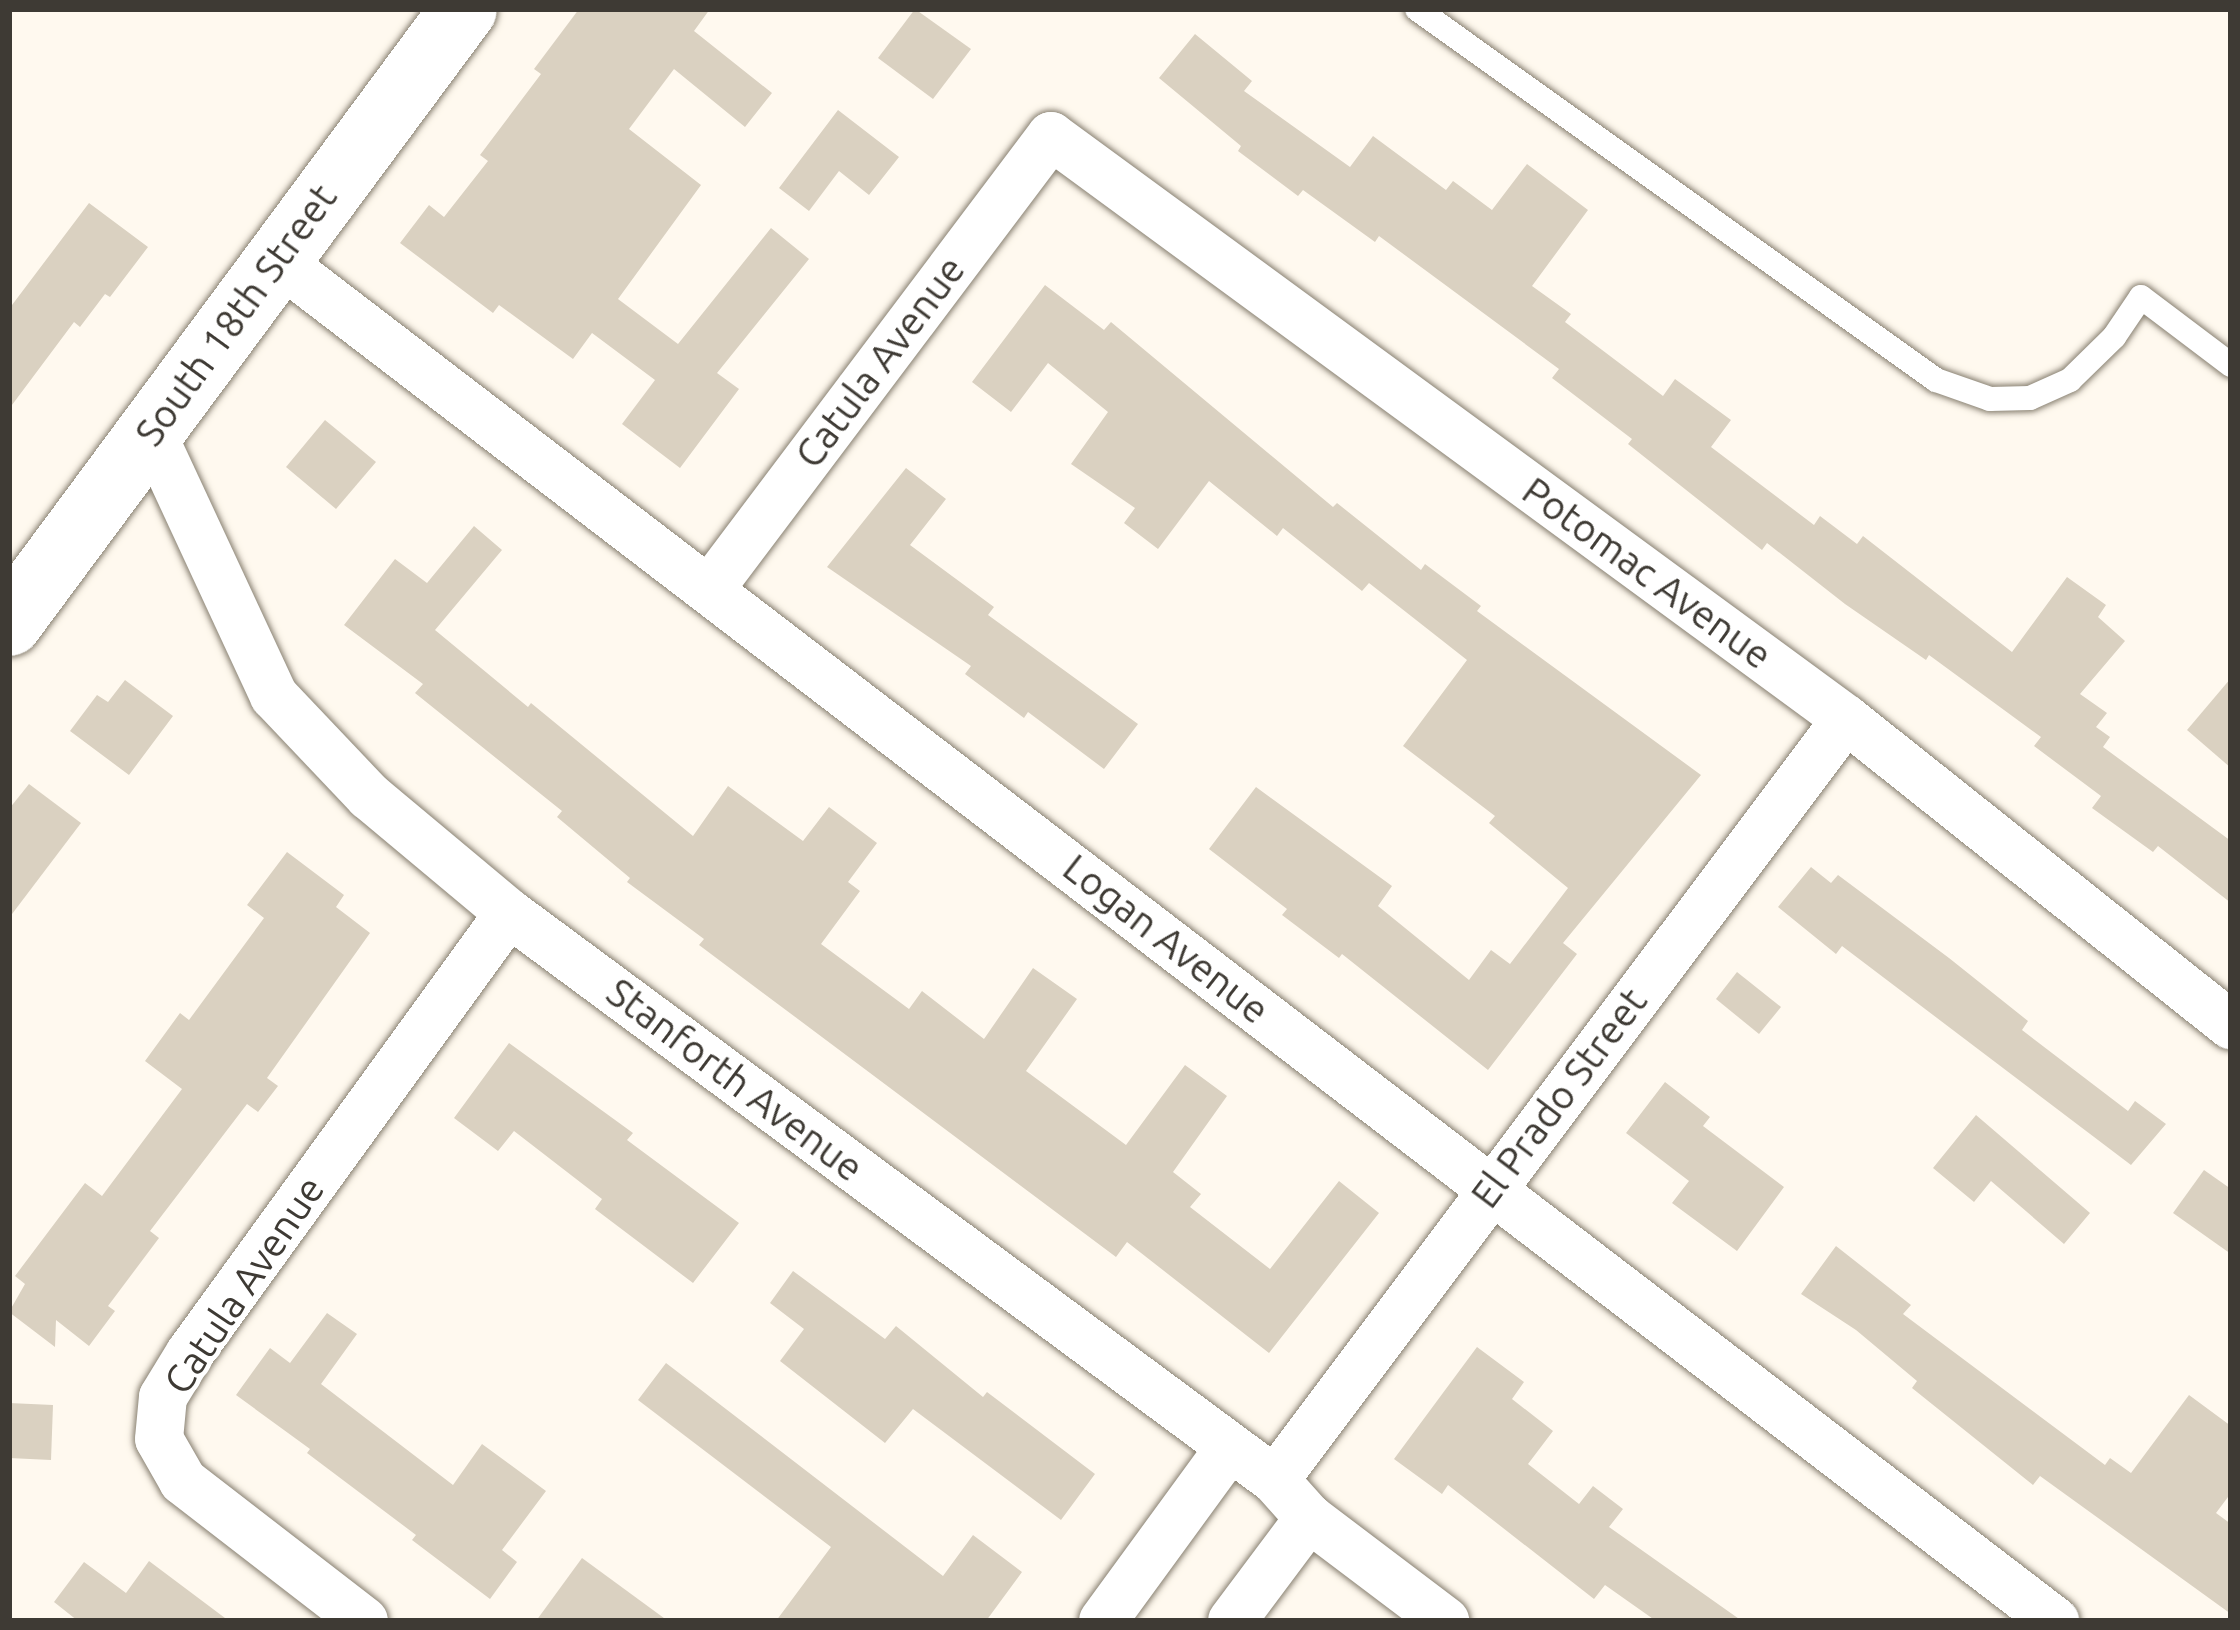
<!DOCTYPE html>
<style>
body{margin:0}
#map{position:relative;width:2240px;height:1630px;overflow:hidden;background:#fff9ef;font-family:Ubuntu,sans-serif}
div>[style]{position:absolute}
.building>*{inset:0;background:#dad1c1}
.roads{filter:drop-shadow(0 0 3px #898172) drop-shadow(0 0 3px #898172)}
.service>*{height:24px;margin:-12px;padding:0 12px;transform-origin:12px;border-radius:12px;background:#fff}
.minor>*{height:48px;margin:-24px;padding:0 24px;transform-origin:24px;border-radius:24px;background:#fff}
.secondary>*{height:66px;margin:-33px;padding:0 33px;transform-origin:33px;border-radius:33px;background:#fff}
span{translate:-50% -50%;white-space:nowrap;text-align:center;line-height:1.15;-webkit-text-stroke:9px #fff;paint-order:stroke}
.street-label{font-size:39px;color:#3e3a34}
.frame{position:absolute;inset:0;border:12px solid #3e3a34;pointer-events:none}
</style>
<div id="map">
<div class="building">
<i style="clip-path:polygon(579px 9px,710px 9px,694px 31px,772px 93px,745px 127px,674px 69px,629px 129px,701px 185px,618px 299px,678px 344px,771px 228px,809px 259px,717px 373px,739px 389px,680px 468px,622px 424px,655px 380px,592px 333px,573px 359px,499px 305px,493px 313px,400px 243px,429px 205px,444px 217px,488px 161px,480px 155px,541px 74px,534px 69px)"></i>
<i style="clip-path:polygon(915px 9px,971px 49px,933px 99px,878px 58px)"></i>
<i style="clip-path:polygon(1195px 34px,1252px 81px,1244px 91px,1350px 167px,1373px 136px,1446px 190px,1453px 181px,1492px 210px,1527px 164px,1588px 210px,1532px 286px,1571px 314px,1565px 322px,1663px 396px,1675px 379px,1731px 420px,1711px 447px,1814px 525px,1820px 516px,1857px 544px,1863px 536px,2012px 652px,2067px 577px,2106px 605px,2098px 617px,2125px 641px,2080px 694px,2107px 713px,2096px 727px,2110px 737px,2103px 747px,2231px 841px,2231px 903px,2158px 846px,2153px 852px,2092px 808px,2101px 796px,2034px 746px,2041px 737px,1929px 655px,1926px 660px,1845px 604px,1767px 543px,1762px 550px,1628px 444px,1632px 439px,1552px 378px,1559px 369px,1379px 236px,1375px 242px,1303px 190px,1298px 196px,1238px 151px,1241px 146px,1159px 78px)"></i>
<i style="clip-path:polygon(838px 110px,899px 157px,869px 195px,839px 171px,809px 211px,779px 188px)"></i>
<i style="clip-path:polygon(89px 203px,148px 247px,110px 297px,105px 294px,80px 327px,74px 322px,9px 409px,9px 309px)"></i>
<i style="clip-path:polygon(1045px 285px,1104px 330px,1111px 322px,1333px 507px,1337px 503px,1421px 570px,1425px 564px,1481px 606px,1477px 611px,1701px 775px,1563px 943px,1577px 954px,1488px 1070px,1342px 954px,1339px 958px,1282px 915px,1287px 909px,1209px 849px,1256px 787px,1392px 886px,1378px 906px,1469px 980px,1491px 950px,1510px 964px,1568px 888px,1489px 823px,1495px 816px,1403px 746px,1467px 660px,1369px 583px,1362px 591px,1283px 528px,1277px 536px,1209px 481px,1158px 549px,1124px 523px,1135px 508px,1071px 464px,1108px 412px,1048px 363px,1011px 412px,972px 382px)"></i>
<i style="clip-path:polygon(325px 420px,376px 462px,336px 509px,286px 467px)"></i>
<i style="clip-path:polygon(906px 468px,946px 499px,910px 545px,994px 607px,988px 615px,1138px 724px,1104px 769px,1028px 712px,1024px 718px,965px 674px,971px 666px,827px 567px)"></i>
<i style="clip-path:polygon(474px 526px,502px 550px,435px 630px,528px 707px,531px 703px,693px 836px,728px 786px,803px 841px,829px 807px,877px 843px,848px 882px,860px 891px,821px 944px,909px 1009px,922px 991px,984px 1039px,1033px 968px,1077px 999px,1026px 1071px,1126px 1145px,1185px 1065px,1227px 1096px,1173px 1172px,1201px 1194px,1190px 1207px,1270px 1269px,1339px 1181px,1379px 1213px,1269px 1353px,1127px 1242px,1116px 1257px,699px 945px,704px 939px,627px 882px,630px 878px,557px 817px,562px 811px,415px 693px,423px 684px,344px 625px,395px 559px,427px 583px)"></i>
<i style="clip-path:polygon(2231px 678px,2231px 768px,2187px 730px)"></i>
<i style="clip-path:polygon(125px 680px,173px 716px,129px 775px,70px 731px,97px 695px,108px 702px)"></i>
<i style="clip-path:polygon(29px 784px,81px 823px,9px 918px,9px 809px)"></i>
<i style="clip-path:polygon(287px 852px,344px 895px,336px 907px,370px 933px,267px 1078px,278px 1086px,258px 1112px,247px 1104px,150px 1231px,159px 1238px,108px 1306px,115px 1311px,89px 1346px,56px 1320px,55px 1347px,9px 1312px,25px 1284px,15px 1276px,85px 1183px,102px 1196px,182px 1089px,145px 1061px,180px 1013px,189px 1020px,264px 918px,247px 905px)"></i>
<i style="clip-path:polygon(1811px 867px,1831px 883px,1838px 875px,1949px 958px,2028px 1021px,2022px 1030px,2128px 1111px,2135px 1101px,2166px 1124px,2131px 1165px,1842px 946px,1836px 954px,1778px 907px)"></i>
<i style="clip-path:polygon(1737px 972px,1781px 1007px,1759px 1034px,1716px 999px)"></i>
<i style="clip-path:polygon(509px 1043px,633px 1133px,627px 1140px,739px 1223px,693px 1283px,595px 1209px,602px 1199px,514px 1131px,498px 1151px,454px 1118px)"></i>
<i style="clip-path:polygon(1665px 1082px,1710px 1117px,1703px 1126px,1784px 1187px,1737px 1251px,1672px 1203px,1689px 1181px,1626px 1133px)"></i>
<i style="clip-path:polygon(1976px 1115px,2090px 1213px,2064px 1244px,1991px 1181px,1974px 1202px,1933px 1168px)"></i>
<i style="clip-path:polygon(2204px 1170px,2231px 1189px,2231px 1254px,2173px 1213px)"></i>
<i style="clip-path:polygon(1836px 1246px,1911px 1305px,1903px 1314px,2105px 1465px,2110px 1458px,2131px 1473px,2189px 1395px,2231px 1426px,2231px 1493px,2216px 1513px,2231px 1524px,2231px 1614px,2040px 1476px,2033px 1485px,1912px 1388px,1917px 1381px,1856px 1330px,1801px 1294px)"></i>
<i style="clip-path:polygon(793px 1271px,885px 1339px,896px 1326px,983px 1397px,987px 1392px,1095px 1474px,1061px 1520px,913px 1409px,885px 1443px,780px 1361px,804px 1329px,770px 1303px)"></i>
<i style="clip-path:polygon(327px 1313px,357px 1334px,321px 1384px,453px 1485px,482px 1444px,546px 1491px,502px 1550px,517px 1562px,490px 1599px,412px 1540px,416px 1535px,307px 1453px,310px 1449px,236px 1395px,270px 1348px,290px 1363px)"></i>
<i style="clip-path:polygon(1477px 1347px,1524px 1382px,1512px 1399px,1553px 1431px,1528px 1464px,1579px 1504px,1593px 1486px,1623px 1509px,1609px 1527px,1742px 1621px,1656px 1621px,1605px 1585px,1594px 1599px,1448px 1485px,1442px 1494px,1394px 1459px)"></i>
<i style="clip-path:polygon(666px 1363px,943px 1576px,973px 1535px,1022px 1572px,986px 1621px,776px 1621px,831px 1547px,638px 1400px)"></i>
<i style="clip-path:polygon(9px 1403px,53px 1405px,51px 1460px,9px 1458px)"></i>
<i style="clip-path:polygon(582px 1558px,668px 1621px,536px 1621px)"></i>
<i style="clip-path:polygon(149px 1561px,229px 1621px,78px 1621px,54px 1602px,84px 1562px,126px 1593px)"></i>
</div>
<div class="roads">
<div class="service">
<i style="left:1417px;top:9px;width:638px;rotate:35.56deg"></i>
<i style="left:1936px;top:380px;width:57px;rotate:19.4deg"></i>
<i style="left:1990px;top:399px;width:40px;rotate:-1.4deg"></i>
<i style="left:2030px;top:398px;width:44px;rotate:-24.2deg"></i>
<i style="left:2070px;top:380px;width:62px;rotate:-44.3deg"></i>
<i style="left:2114px;top:337px;width:48px;rotate:-56deg"></i>
<i style="left:2141px;top:297px;width:113px;rotate:37.1deg"></i>
</div>
<div class="minor">
<i style="left:276px;top:259px;width:2241px;rotate:37.44deg"></i>
<i style="left:151px;top:431px;width:292px;rotate:65.1deg"></i>
<i style="left:274px;top:696px;width:138px;rotate:46.5deg"></i>
<i style="left:369px;top:796px;width:182px;rotate:39.9deg"></i>
<i style="left:509px;top:913px;width:953px;rotate:36.51deg"></i>
<i style="left:1275px;top:1480px;width:51px;rotate:48.2deg"></i>
<i style="left:1309px;top:1518px;width:171px;rotate:37.1deg"></i>
<i style="left:710px;top:589px;width:567px;rotate:-53.03deg"></i>
<i style="left:1051px;top:136px;width:986px;rotate:36.25deg"></i>
<i style="left:1846px;top:719px;width:492px;rotate:38.5deg"></i>
<i style="left:1275px;top:1480px;width:951px;rotate:-53.12deg"></i>
<i style="left:364px;top:1621px;width:229px;rotate:-142.3deg"></i>
<i style="left:183px;top:1481px;width:48px;rotate:-119.7deg"></i>
<i style="left:159px;top:1439px;width:42px;rotate:-84.6deg"></i>
<i style="left:163px;top:1397px;width:52px;rotate:-58.5deg"></i>
<i style="left:190px;top:1353px;width:543px;rotate:-54.06deg"></i>
<i style="left:1103px;top:1621px;width:215px;rotate:-53.9deg"></i>
<i style="left:1232px;top:1621px;width:129px;rotate:-53.2deg"></i>
</div>
<div class="secondary">
<i style="left:9px;top:623px;width:764px;rotate:-53.46deg"></i>
</div>
</div>
<div class="street-label">
<span style="left:236px;top:315px;rotate:-54deg">South 18th Street</span>
<span style="left:880px;top:362px;rotate:-53deg">Catula Avenue</span>
<span style="left:1647px;top:573px;rotate:36deg">Potomac Avenue</span>
<span style="left:1166px;top:939px;rotate:38deg">Logan Avenue</span>
<span style="left:735px;top:1080px;rotate:37deg">Stanforth Avenue</span>
<span style="left:1559px;top:1098px;rotate:-53deg">El Prado Street</span>
<span style="left:244px;top:1285px;rotate:-56deg">Catula Avenue</span>
</div>
<div class="frame"></div>
</div>
